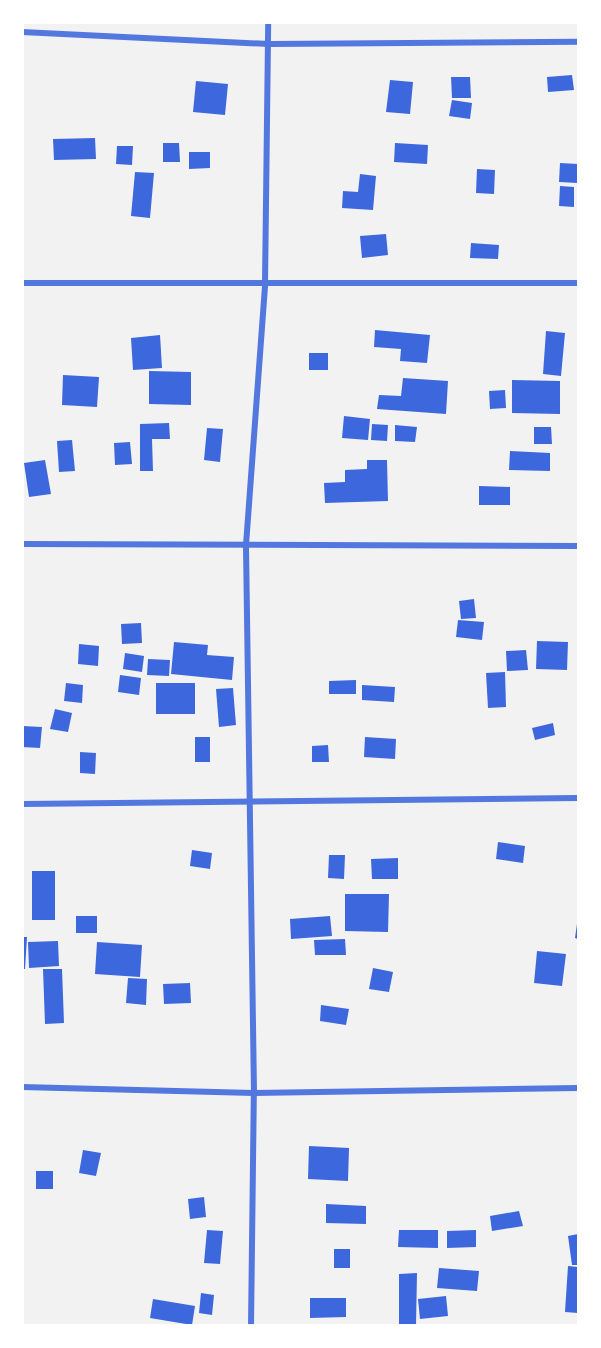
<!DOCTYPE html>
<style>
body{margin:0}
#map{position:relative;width:601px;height:1348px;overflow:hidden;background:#f2f2f2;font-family:Raleway,sans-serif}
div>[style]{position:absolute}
.building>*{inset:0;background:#3d67dc}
.minor>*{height:6px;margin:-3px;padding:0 3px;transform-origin:3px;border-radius:3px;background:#5277de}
span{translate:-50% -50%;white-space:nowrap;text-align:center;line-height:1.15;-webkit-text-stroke:5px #fff;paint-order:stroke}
.frame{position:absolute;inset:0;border:24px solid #fff;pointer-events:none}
</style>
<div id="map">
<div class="building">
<i style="clip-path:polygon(572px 75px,574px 90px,548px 92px,547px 77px)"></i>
<i style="clip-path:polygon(451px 77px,470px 77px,471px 98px,452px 98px)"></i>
<i style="clip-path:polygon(390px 80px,413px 82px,410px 114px,386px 112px)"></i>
<i style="clip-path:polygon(196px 81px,228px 84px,225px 115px,193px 112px)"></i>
<i style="clip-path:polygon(452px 100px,472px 103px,470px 119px,449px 116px)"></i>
<i style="clip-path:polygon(95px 138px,96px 159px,54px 160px,53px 139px)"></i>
<i style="clip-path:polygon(163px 143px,179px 143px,180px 162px,163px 162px)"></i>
<i style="clip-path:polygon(395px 143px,428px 145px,427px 164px,394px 162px)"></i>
<i style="clip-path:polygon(117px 146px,133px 146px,132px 165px,116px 164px)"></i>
<i style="clip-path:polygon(189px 152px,210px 152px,210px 168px,189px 169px)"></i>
<i style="clip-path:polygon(560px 163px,578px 164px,578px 183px,559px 182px)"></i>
<i style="clip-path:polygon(477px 169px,495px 170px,494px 194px,476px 193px)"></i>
<i style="clip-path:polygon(135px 172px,154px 173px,150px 218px,131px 216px)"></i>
<i style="clip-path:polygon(360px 174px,376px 176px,373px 210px,342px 208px,343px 191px,358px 192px)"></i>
<i style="clip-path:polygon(560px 186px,574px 187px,574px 207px,559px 206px)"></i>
<i style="clip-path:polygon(386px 234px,388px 255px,362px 258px,360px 236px)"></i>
<i style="clip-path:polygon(471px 243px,499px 245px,498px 259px,470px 258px)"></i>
<i style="clip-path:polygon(375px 330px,430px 335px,427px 363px,400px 361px,401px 349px,374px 347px)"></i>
<i style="clip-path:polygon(546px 331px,565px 333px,561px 376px,543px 374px)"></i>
<i style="clip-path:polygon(160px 335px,162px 368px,133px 370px,131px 338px)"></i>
<i style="clip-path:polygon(309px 353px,328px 353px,328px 370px,309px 370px)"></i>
<i style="clip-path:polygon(149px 371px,191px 372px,191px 405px,149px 404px)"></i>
<i style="clip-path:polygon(63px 375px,99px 377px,97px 407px,62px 405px)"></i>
<i style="clip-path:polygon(403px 378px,448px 381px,446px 414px,377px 409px,379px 395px,401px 396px)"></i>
<i style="clip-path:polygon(512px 380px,560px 381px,560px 414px,512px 413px)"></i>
<i style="clip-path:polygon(505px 390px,506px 408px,490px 409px,489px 391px)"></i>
<i style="clip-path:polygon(344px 416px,370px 419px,368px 440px,342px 438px)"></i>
<i style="clip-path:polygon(169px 423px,170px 439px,152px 439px,153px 471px,140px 471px,140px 424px)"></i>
<i style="clip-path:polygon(372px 424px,388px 425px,387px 441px,371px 440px)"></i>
<i style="clip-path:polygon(395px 425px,417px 427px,415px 442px,395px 441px)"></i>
<i style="clip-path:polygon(534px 427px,551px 427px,552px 444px,534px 444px)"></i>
<i style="clip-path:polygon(207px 428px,223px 429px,220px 462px,204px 460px)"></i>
<i style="clip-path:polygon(72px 440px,75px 471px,59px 472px,57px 441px)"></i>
<i style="clip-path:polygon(130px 442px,132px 464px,115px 465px,114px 443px)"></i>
<i style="clip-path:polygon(510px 451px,550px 453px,550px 471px,509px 470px)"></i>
<i style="clip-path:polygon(45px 460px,51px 494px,29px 497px,24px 463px)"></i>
<i style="clip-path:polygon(367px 460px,387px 460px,388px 501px,325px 503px,324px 483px,345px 482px,345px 470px,367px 469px)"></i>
<i style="clip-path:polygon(479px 486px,510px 487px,510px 505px,479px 505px)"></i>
<i style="clip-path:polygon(474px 599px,476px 618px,461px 619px,459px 601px)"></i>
<i style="clip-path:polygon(458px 620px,484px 622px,482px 640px,456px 637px)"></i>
<i style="clip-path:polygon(141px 623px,142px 643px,122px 644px,121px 624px)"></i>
<i style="clip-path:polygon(537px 641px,568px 642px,567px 670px,536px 669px)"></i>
<i style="clip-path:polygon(174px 642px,208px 645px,207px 655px,234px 657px,232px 680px,171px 674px)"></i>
<i style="clip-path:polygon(79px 644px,99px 646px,98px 666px,78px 664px)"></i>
<i style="clip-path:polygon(526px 650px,528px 670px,507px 671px,506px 651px)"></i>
<i style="clip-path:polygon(125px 653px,144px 656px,142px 672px,123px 669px)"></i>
<i style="clip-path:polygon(148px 659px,170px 660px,169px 676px,147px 675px)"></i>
<i style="clip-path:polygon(505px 672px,506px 707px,488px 708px,486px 673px)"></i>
<i style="clip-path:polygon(120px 675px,141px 678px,139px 695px,118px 692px)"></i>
<i style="clip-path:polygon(356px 680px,356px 694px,329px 694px,329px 681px)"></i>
<i style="clip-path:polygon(66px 683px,83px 685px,82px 703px,64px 701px)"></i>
<i style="clip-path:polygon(156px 683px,195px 683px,195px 714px,156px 714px)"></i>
<i style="clip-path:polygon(362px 685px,395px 687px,394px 702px,362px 700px)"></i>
<i style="clip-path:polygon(233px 688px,236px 725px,219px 727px,216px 689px)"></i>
<i style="clip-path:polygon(55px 709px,72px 713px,68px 732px,50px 729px)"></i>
<i style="clip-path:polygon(553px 723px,555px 735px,535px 740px,532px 728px)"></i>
<i style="clip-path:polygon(22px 726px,42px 727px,40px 748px,22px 747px)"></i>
<i style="clip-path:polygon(195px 737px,210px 737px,210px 762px,195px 762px)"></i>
<i style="clip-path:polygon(365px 737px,396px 739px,395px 759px,364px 757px)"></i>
<i style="clip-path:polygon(328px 745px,329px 762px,312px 762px,312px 746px)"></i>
<i style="clip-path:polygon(80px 752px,96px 753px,95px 774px,80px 773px)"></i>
<i style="clip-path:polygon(498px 842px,525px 846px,523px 863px,496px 859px)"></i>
<i style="clip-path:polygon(192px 850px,212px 853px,210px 869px,190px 866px)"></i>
<i style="clip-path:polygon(329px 855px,345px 855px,344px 879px,328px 878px)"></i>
<i style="clip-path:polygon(398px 858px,398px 879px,372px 879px,371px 859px)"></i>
<i style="clip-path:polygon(32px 871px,55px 871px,55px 920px,32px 920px)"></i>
<i style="clip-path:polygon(345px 894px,389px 894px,388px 932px,345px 931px)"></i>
<i style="clip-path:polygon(76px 916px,97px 916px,97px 933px,76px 933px)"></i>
<i style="clip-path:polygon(330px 916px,332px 936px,291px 939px,290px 919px)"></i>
<i style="clip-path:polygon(577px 924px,578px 924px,578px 939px,575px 938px)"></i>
<i style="clip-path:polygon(22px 937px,27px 937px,25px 969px,22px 969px)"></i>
<i style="clip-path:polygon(345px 939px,346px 955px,315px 955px,314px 940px)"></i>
<i style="clip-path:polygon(58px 941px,59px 966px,29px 968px,28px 942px)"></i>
<i style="clip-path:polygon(97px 942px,142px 945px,140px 977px,95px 974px)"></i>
<i style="clip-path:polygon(537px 951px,566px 954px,562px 986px,534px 983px)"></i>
<i style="clip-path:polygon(373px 968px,393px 972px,389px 992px,369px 989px)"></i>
<i style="clip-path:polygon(43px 969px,62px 969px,64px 1023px,45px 1024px)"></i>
<i style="clip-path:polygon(128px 978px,147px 979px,146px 1005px,126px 1003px)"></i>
<i style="clip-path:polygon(190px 983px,191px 1003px,164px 1004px,163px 984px)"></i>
<i style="clip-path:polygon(321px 1005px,349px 1009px,346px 1025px,320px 1021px)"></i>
<i style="clip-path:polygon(309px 1146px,349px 1148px,348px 1181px,308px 1179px)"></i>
<i style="clip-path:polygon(83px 1150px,101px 1153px,96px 1176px,79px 1173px)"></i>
<i style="clip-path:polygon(36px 1171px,53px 1171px,53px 1189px,36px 1189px)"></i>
<i style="clip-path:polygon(204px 1197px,206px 1217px,190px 1219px,188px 1199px)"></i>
<i style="clip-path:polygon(326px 1204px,366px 1206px,366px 1224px,326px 1223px)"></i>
<i style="clip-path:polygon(519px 1211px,523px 1226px,492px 1231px,490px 1216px)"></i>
<i style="clip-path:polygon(207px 1230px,223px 1231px,220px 1264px,204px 1263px)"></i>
<i style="clip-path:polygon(399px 1230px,438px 1230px,438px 1248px,398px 1247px)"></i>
<i style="clip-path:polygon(476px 1230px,476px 1247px,447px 1248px,447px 1231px)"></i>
<i style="clip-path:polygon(578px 1234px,578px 1265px,572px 1265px,568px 1236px)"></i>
<i style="clip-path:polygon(334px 1249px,350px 1249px,350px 1268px,334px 1268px)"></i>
<i style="clip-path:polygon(568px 1266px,578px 1267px,578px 1313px,565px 1312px)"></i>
<i style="clip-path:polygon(439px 1268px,479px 1271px,477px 1291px,437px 1288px)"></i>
<i style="clip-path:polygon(417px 1273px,416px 1326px,399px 1326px,399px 1274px)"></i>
<i style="clip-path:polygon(201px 1293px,214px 1295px,212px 1315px,199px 1313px)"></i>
<i style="clip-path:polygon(446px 1296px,448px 1316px,420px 1319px,418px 1299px)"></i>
<i style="clip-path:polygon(310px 1298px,346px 1298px,346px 1317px,310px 1318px)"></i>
<i style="clip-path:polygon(153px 1299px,195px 1306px,192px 1325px,150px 1318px)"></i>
</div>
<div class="minor">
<i style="left:22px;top:32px;width:248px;rotate:2.8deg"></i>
<i style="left:270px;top:44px;width:308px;rotate:-0.4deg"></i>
<i style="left:22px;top:283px;width:556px"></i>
<i style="left:22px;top:544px;width:556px;rotate:0.21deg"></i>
<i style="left:22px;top:804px;width:556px;rotate:-0.62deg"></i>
<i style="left:22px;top:1087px;width:232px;rotate:1.5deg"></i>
<i style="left:254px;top:1093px;width:324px;rotate:-0.9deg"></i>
<i style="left:251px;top:1326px;width:233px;rotate:-89.3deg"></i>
<i style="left:254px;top:1093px;width:548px;rotate:-90.84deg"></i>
<i style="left:246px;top:545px;width:262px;rotate:-85.8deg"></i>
<i style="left:265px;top:284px;width:262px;rotate:-89.3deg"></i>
</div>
<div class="frame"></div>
</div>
